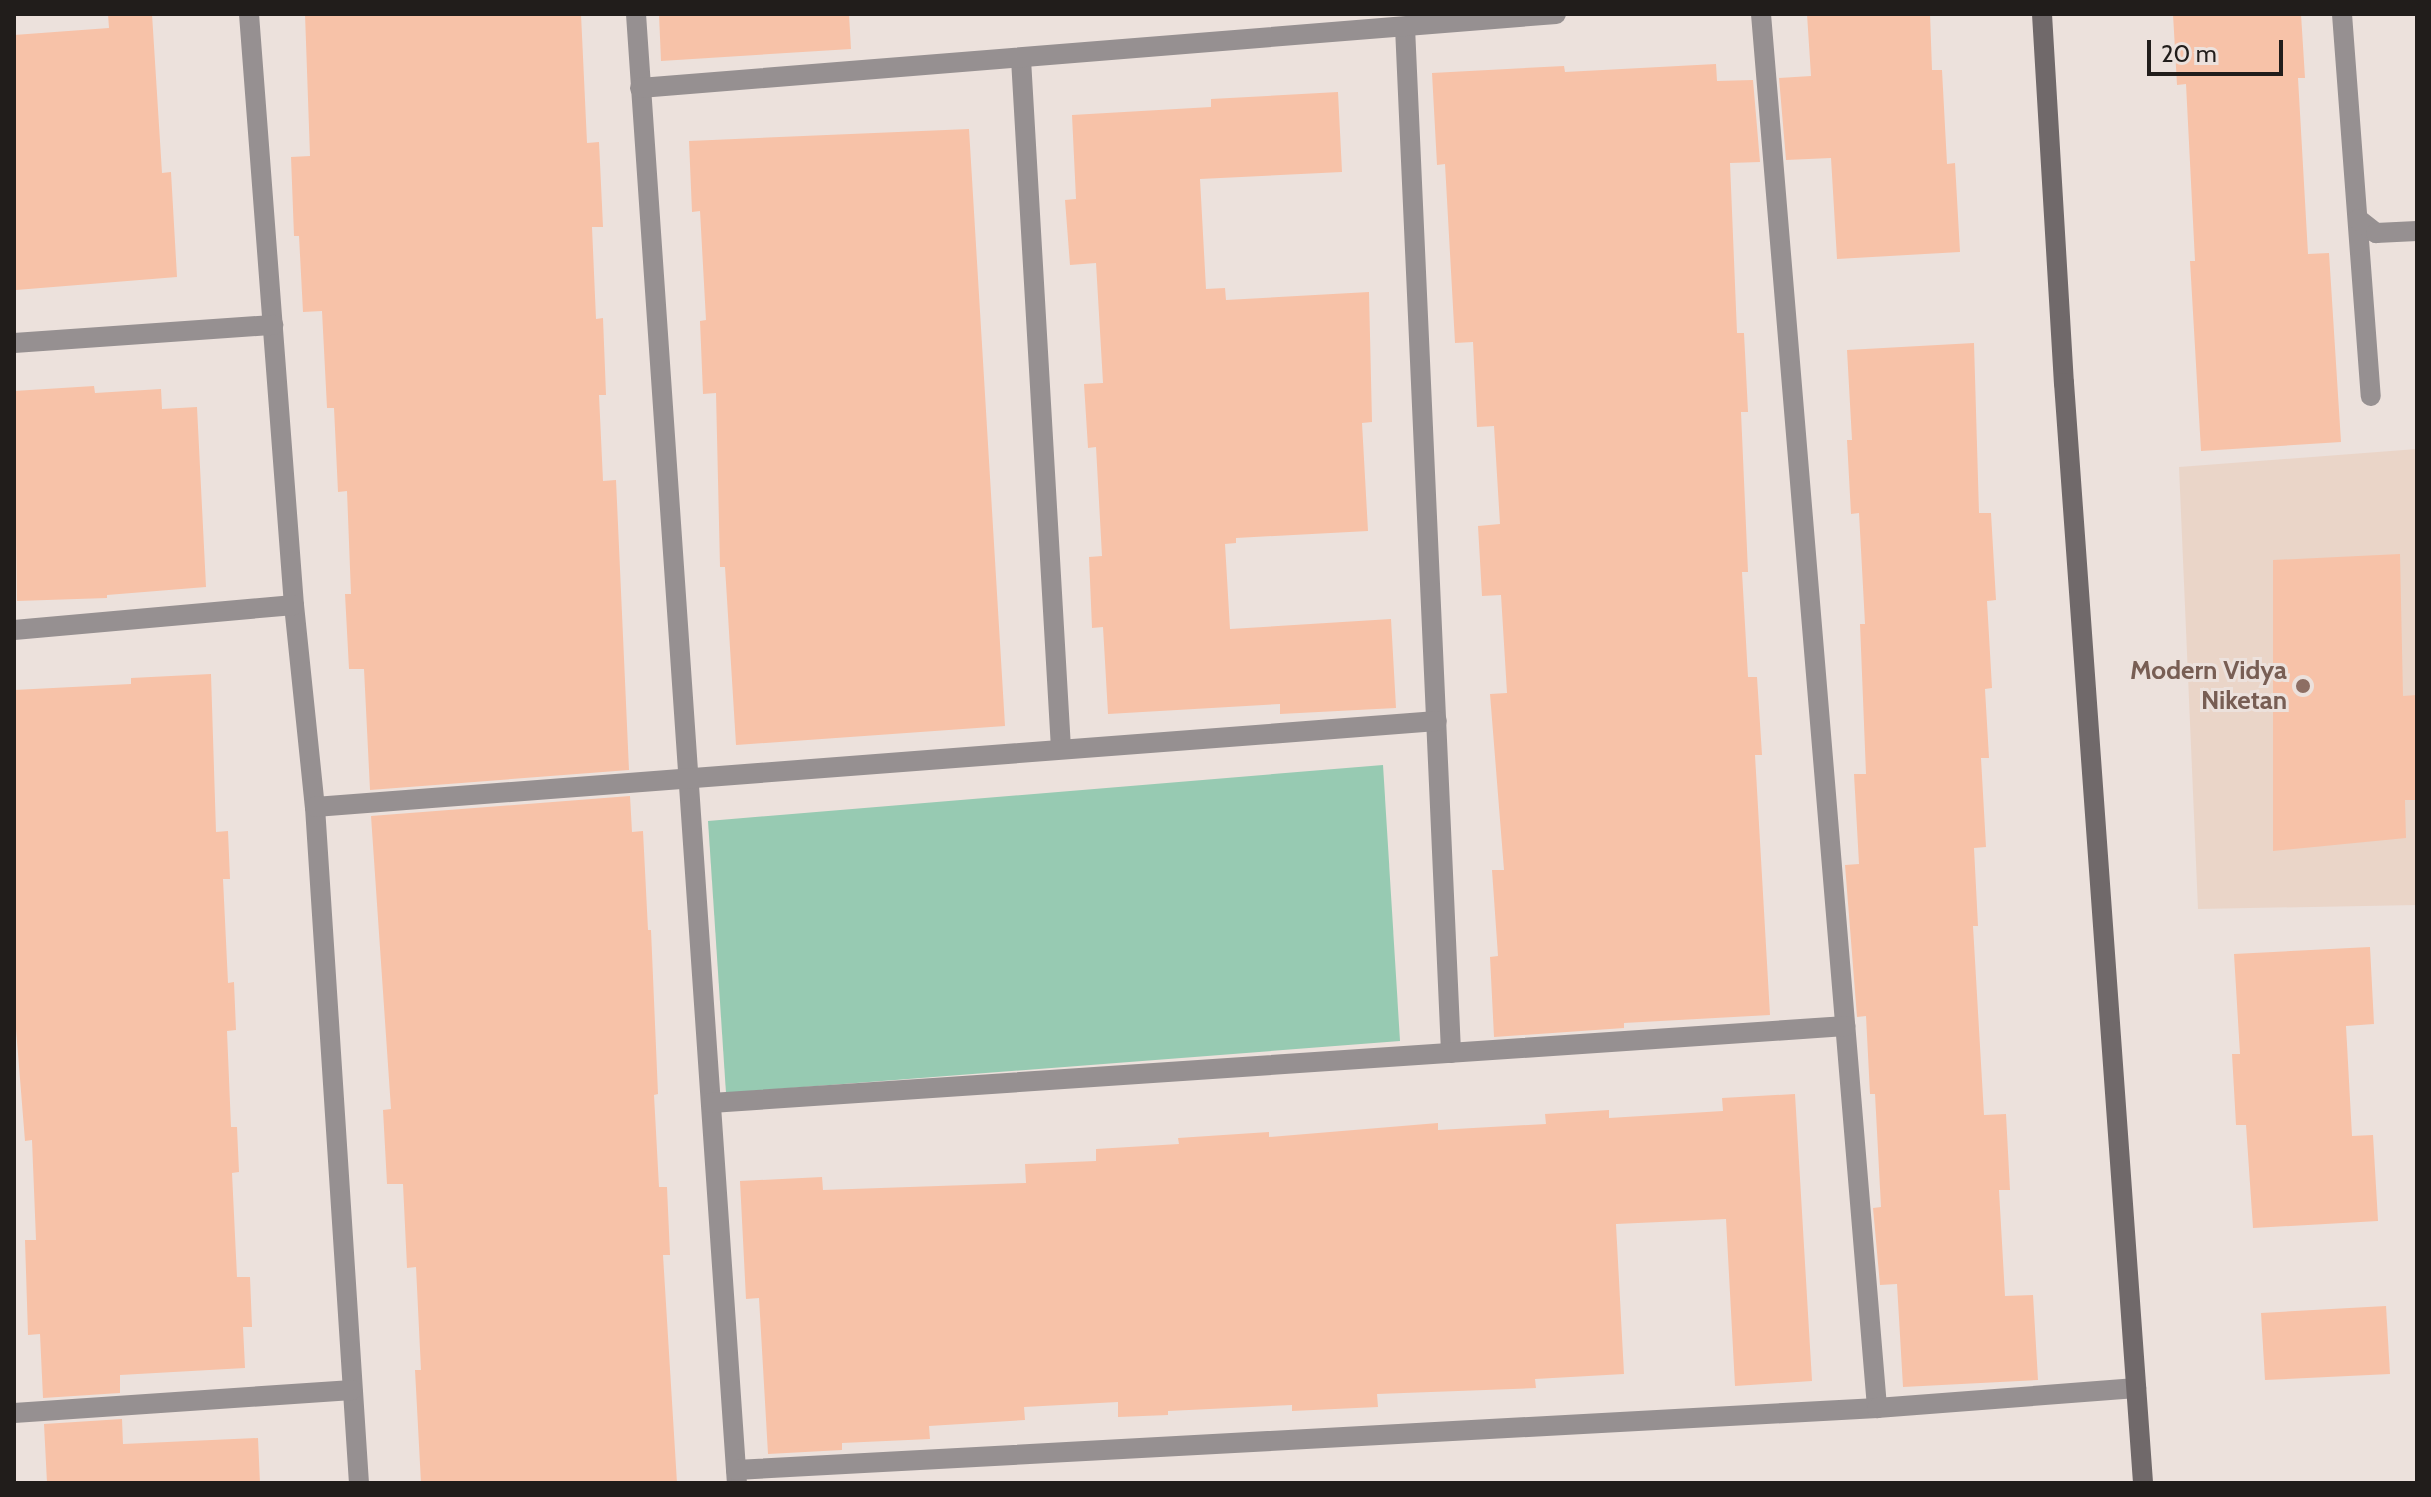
<!DOCTYPE html>
<style>
body{margin:0}
#map{position:relative;width:2431px;height:1497px;overflow:hidden;background:#ece1dc;font-family:Cabin,sans-serif}
div>[style]{position:absolute}
.education>*{inset:0;background:#ead5c8}
.green>*{inset:0;background:#97cab2}
.building>*{inset:0;background:#f7c2a8}
.street>*{height:20px;margin:-10px;padding:0 10px;transform-origin:10px;border-radius:10px;background:#969091}
.secondary>*{height:20px;margin:-10px;padding:0 10px;transform-origin:10px;border-radius:10px;background:#70696a}
.dots>*{width:22px;height:22px;translate:-50% -50%;box-sizing:border-box;border:4px solid #ece1dc;border-radius:50%}
span{translate:-50% -50%;white-space:nowrap;text-align:center;line-height:1.15;-webkit-text-stroke:6px #ece1dc;paint-order:stroke}
.education-label{font-size:26px;color:#785e54;font-weight:700}
.right{translate:-100% -50%;text-align:right}
.frame{position:absolute;inset:0;border:16px solid #211d1b;pointer-events:none}
.scale{position:absolute;left:2147px;top:40px;width:136px;height:36px;box-sizing:border-box;border:4px solid #211d1b;border-top:0;padding-left:10px;font-size:24px;line-height:28px;white-space:nowrap;color:#211d1b;-webkit-text-stroke:6px #ece1dc;paint-order:stroke}
</style>
<div id="map">
<div class="education">
<i style="clip-path:polygon(2417px 449px,2417px 905px,2198px 909px,2179px 467px)"></i>
</div>
<div class="green">
<i style="clip-path:polygon(1383px 765px,1400px 1041px,726px 1093px,708px 821px)"></i>
</div>
<div class="building">
<i style="clip-path:polygon(108px 14px,152px 14px,162px 173px,171px 172px,177px 277px,16px 290px,14px 35px,109px 28px)"></i>
<i style="clip-path:polygon(305px 14px,581px 14px,587px 143px,599px 142px,603px 227px,592px 227px,596px 319px,603px 318px,606px 395px,599px 395px,603px 481px,616px 480px,629px 770px,370px 790px,364px 669px,349px 669px,345px 594px,351px 594px,347px 491px,338px 492px,334px 408px,327px 408px,322px 311px,303px 312px,299px 236px,294px 236px,291px 157px,310px 156px)"></i>
<i style="clip-path:polygon(659px 14px,849px 14px,851px 49px,661px 61px)"></i>
<i style="clip-path:polygon(1807px 14px,1930px 14px,1932px 70px,1942px 70px,1947px 164px,1955px 163px,1960px 252px,1837px 259px,1831px 158px,1786px 160px,1779px 78px,1811px 76px)"></i>
<i style="clip-path:polygon(2173px 14px,2301px 14px,2305px 78px,2298px 78px,2308px 254px,2329px 253px,2341px 442px,2201px 451px,2190px 261px,2195px 261px,2186px 84px,2177px 85px)"></i>
<i style="clip-path:polygon(1716px 64px,1717px 81px,1753px 80px,1760px 162px,1730px 163px,1737px 333px,1744px 333px,1748px 412px,1741px 412px,1748px 572px,1742px 572px,1748px 677px,1757px 677px,1762px 755px,1755px 755px,1770px 1015px,1624px 1023px,1624px 1028px,1494px 1037px,1490px 957px,1498px 956px,1492px 870px,1504px 870px,1490px 694px,1507px 693px,1501px 595px,1482px 596px,1478px 526px,1500px 524px,1494px 426px,1477px 427px,1473px 342px,1455px 343px,1445px 164px,1437px 165px,1432px 73px,1564px 66px,1565px 72px)"></i>
<i style="clip-path:polygon(1338px 92px,1342px 172px,1200px 179px,1206px 289px,1225px 288px,1226px 300px,1369px 292px,1372px 422px,1362px 423px,1368px 531px,1236px 538px,1236px 543px,1225px 544px,1230px 629px,1391px 619px,1396px 708px,1280px 714px,1280px 704px,1108px 714px,1103px 627px,1092px 628px,1089px 557px,1102px 556px,1096px 447px,1088px 448px,1084px 384px,1103px 383px,1096px 263px,1070px 265px,1065px 200px,1076px 199px,1072px 115px,1211px 107px,1211px 99px)"></i>
<i style="clip-path:polygon(969px 129px,1005px 726px,736px 745px,725px 567px,720px 567px,716px 393px,703px 394px,700px 321px,706px 320px,700px 211px,692px 212px,689px 141px)"></i>
<i style="clip-path:polygon(1974px 343px,1979px 513px,1991px 513px,1996px 600px,1987px 601px,1992px 688px,1985px 689px,1989px 758px,1981px 758px,1986px 847px,1974px 848px,1978px 926px,1973px 926px,1984px 1115px,2006px 1114px,2010px 1190px,1999px 1190px,2005px 1296px,2033px 1295px,2038px 1380px,1903px 1387px,1897px 1284px,1880px 1285px,1873px 1208px,1881px 1207px,1875px 1094px,1870px 1094px,1866px 1016px,1857px 1017px,1845px 865px,1859px 864px,1854px 774px,1866px 774px,1860px 624px,1865px 624px,1859px 513px,1851px 514px,1847px 440px,1852px 440px,1847px 350px)"></i>
<i style="clip-path:polygon(94px 386px,95px 393px,161px 389px,162px 409px,197px 407px,206px 587px,107px 595px,107px 598px,17px 601px,14px 391px)"></i>
<i style="clip-path:polygon(2400px 554px,2403px 696px,2417px 695px,2417px 800px,2405px 800px,2406px 838px,2273px 851px,2273px 560px)"></i>
<i style="clip-path:polygon(211px 674px,216px 832px,228px 831px,230px 879px,223px 879px,228px 983px,234px 982px,236px 1030px,227px 1031px,231px 1127px,237px 1127px,239px 1172px,232px 1173px,237px 1277px,250px 1277px,252px 1327px,243px 1327px,245px 1368px,120px 1375px,120px 1393px,43px 1398px,40px 1334px,28px 1335px,25px 1240px,36px 1240px,32px 1140px,25px 1141px,14px 1004px,14px 690px,131px 684px,131px 678px)"></i>
<i style="clip-path:polygon(630px 796px,632px 832px,643px 831px,648px 930px,651px 930px,658px 1094px,654px 1095px,659px 1187px,667px 1187px,670px 1255px,663px 1255px,677px 1483px,421px 1483px,415px 1370px,421px 1370px,416px 1267px,407px 1268px,403px 1184px,387px 1184px,383px 1110px,391px 1109px,371px 816px)"></i>
<i style="clip-path:polygon(2370px 947px,2374px 1024px,2346px 1026px,2352px 1136px,2373px 1135px,2378px 1221px,2253px 1228px,2246px 1125px,2236px 1125px,2232px 1054px,2240px 1054px,2234px 954px)"></i>
<i style="clip-path:polygon(1795px 1094px,1812px 1381px,1735px 1386px,1726px 1219px,1616px 1224px,1624px 1374px,1535px 1379px,1536px 1388px,1377px 1394px,1378px 1407px,1292px 1411px,1292px 1405px,1168px 1411px,1168px 1415px,1118px 1417px,1118px 1402px,1024px 1407px,1025px 1420px,929px 1426px,930px 1439px,842px 1443px,842px 1450px,768px 1454px,759px 1298px,746px 1299px,740px 1181px,822px 1177px,823px 1190px,1026px 1183px,1025px 1164px,1096px 1161px,1096px 1149px,1179px 1144px,1178px 1138px,1269px 1132px,1269px 1137px,1438px 1123px,1438px 1130px,1546px 1124px,1545px 1114px,1609px 1110px,1609px 1118px,1723px 1111px,1722px 1098px)"></i>
<i style="clip-path:polygon(2386px 1306px,2390px 1374px,2265px 1380px,2261px 1313px)"></i>
<i style="clip-path:polygon(122px 1419px,123px 1444px,258px 1438px,260px 1483px,47px 1483px,44px 1424px)"></i>
</div>
<div class="street">
<i style="left:249px;top:14px;width:593px;rotate:85.65deg"></i>
<i style="left:294px;top:605px;width:203px;rotate:84.1deg"></i>
<i style="left:315px;top:807px;width:677px;rotate:86.28deg"></i>
<i style="left:636px;top:14px;width:1472px;rotate:86.07deg"></i>
<i style="left:1761px;top:14px;width:1399px;rotate:85.24deg"></i>
<i style="left:2342px;top:14px;width:383px;rotate:85.7deg"></i>
<i style="left:1405px;top:27px;width:1027px;rotate:87.43deg"></i>
<i style="left:1021px;top:59px;width:691px;rotate:86.68deg"></i>
<i style="left:640px;top:88px;width:919px;rotate:-4.62deg"></i>
<i style="left:2358px;top:219px;width:23px;rotate:38deg"></i>
<i style="left:2376px;top:233px;width:41px;rotate:-2.8deg"></i>
<i style="left:14px;top:343px;width:260px;rotate:-4deg"></i>
<i style="left:14px;top:630px;width:281px;rotate:-5.1deg"></i>
<i style="left:315px;top:807px;width:1125px;rotate:-4.38deg"></i>
<i style="left:711px;top:1103px;width:1137px;rotate:-3.88deg"></i>
<i style="left:14px;top:1413px;width:339px;rotate:-3.9deg"></i>
<i style="left:736px;top:1470px;width:1143px;rotate:-3.11deg"></i>
<i style="left:1877px;top:1408px;width:260px;rotate:-4.4deg"></i>
</div>
<div class="secondary">
<i style="left:2042px;top:14px;width:370px;rotate:86.6deg"></i>
<i style="left:2064px;top:383px;width:1103px;rotate:85.89deg"></i>
</div>
<div class="dots">
<i style="left:2303px;top:686px;background:#8d6e63"></i>
</div>
<div class="education-label">
<span class="right" style="left:2287px;top:686px">Modern Vidya<br>Niketan</span>
</div>
<div class="frame"></div>
<div class="scale">20 m</div>
</div>
